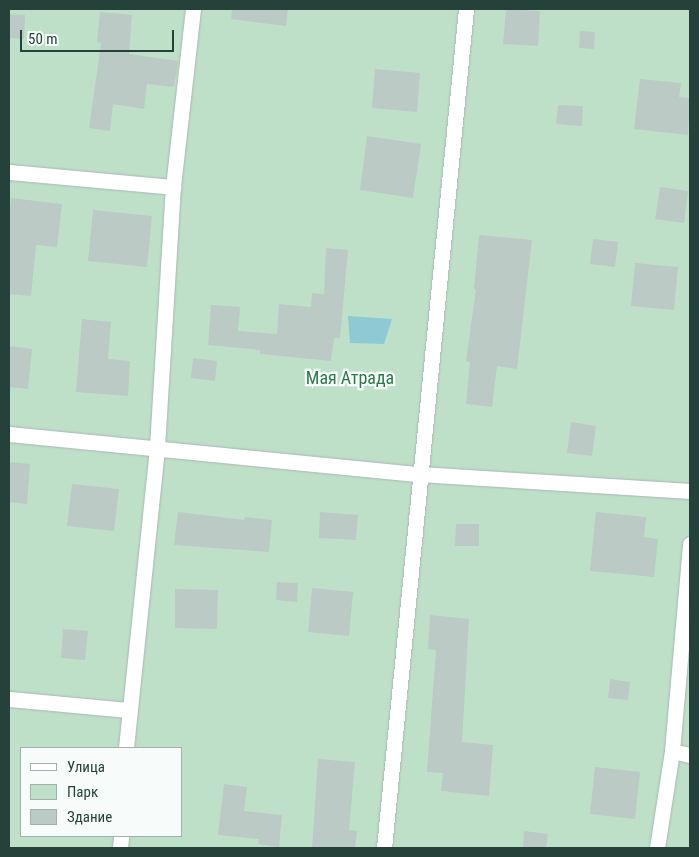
<!DOCTYPE html>
<meta charset="utf-8">
<style>
body{margin:0}
#map{position:relative;width:699px;height:857px;overflow:hidden;background:#e6efeb;font-family:"Roboto Condensed",sans-serif}
div>[style]{position:absolute}
.green>*{inset:0;background:#bfe0c8}
.water>*{inset:0;background:#8ec9d4}
.building>*{inset:0;background:#bbcac4}
.roads{filter:drop-shadow(0 0 1px #a8b8b2) drop-shadow(0 0 1px #a8b8b2)}
.street>*{height:15px;margin:-7.5px;padding:0 7.5px;transform-origin:7.5px;border-radius:7.5px;background:#fff}
span{translate:-50% -50%;white-space:nowrap;text-align:center;line-height:1.15;-webkit-text-stroke:4.5px #f7fbf9;paint-order:stroke}
.park-label{font-size:18px;color:#2d7a4b}
.frame{position:absolute;inset:0;border:10px solid #24423a;pointer-events:none}
.legend{position:absolute;left:20px;top:747px;width:162px;height:90px;box-sizing:border-box;background:#f7fbf9;border:1px solid #a3b1ad;margin:0;padding:6px 9px;list-style:none;font-size:15px;color:#24423a}
.legend li{display:flex;align-items:center;gap:10px;height:25px}
.legend b{width:25px;border:1px solid #a3b1ad}
.scale{position:absolute;left:20px;top:30px;width:154px;height:22px;box-sizing:border-box;border:2px solid #24423a;border-top:0;padding-left:6px;font-size:15px;line-height:18px;white-space:nowrap;color:#24423a;-webkit-text-stroke:4px #f7fbf9;paint-order:stroke}
</style>
<div id="map">
<div class="green">
<i style="clip-path:polygon(evenodd,9px 9px,690px 9px,690px 848px,9px 848px,9px 9px,21px 748px,181px 748px,181px 836px,21px 836px,21px 748px)"></i>
</div>
<div class="water">
<i style="clip-path:polygon(348px 316px,392px 319px,384px 344px,350px 343px)"></i>
</div>
<div class="building">
<i style="clip-path:polygon(232px 9px,288px 9px,286px 26px,231px 19px)"></i>
<i style="clip-path:polygon(506px 9px,540px 11px,538px 46px,503px 44px)"></i>
<i style="clip-path:polygon(100px 12px,132px 15px,129px 54px,178px 61px,174px 87px,147px 84px,144px 109px,113px 104px,110px 131px,89px 128px,101px 43px,97px 42px)"></i>
<i style="clip-path:polygon(9px 14px,25px 15px,24px 39px,9px 38px)"></i>
<i style="clip-path:polygon(580px 31px,595px 32px,594px 49px,579px 48px)"></i>
<i style="clip-path:polygon(375px 69px,420px 73px,417px 112px,372px 108px)"></i>
<i style="clip-path:polygon(640px 79px,681px 83px,679px 97px,690px 98px,688px 135px,634px 129px)"></i>
<i style="clip-path:polygon(558px 105px,583px 106px,582px 126px,556px 124px)"></i>
<i style="clip-path:polygon(367px 136px,421px 144px,413px 198px,360px 190px)"></i>
<i style="clip-path:polygon(660px 187px,688px 191px,684px 223px,655px 219px)"></i>
<i style="clip-path:polygon(11px 198px,62px 204px,57px 247px,36px 245px,31px 296px,9px 294px,9px 221px)"></i>
<i style="clip-path:polygon(93px 210px,152px 216px,147px 267px,88px 261px)"></i>
<i style="clip-path:polygon(479px 235px,532px 240px,517px 369px,497px 366px,492px 407px,466px 404px,470px 362px,466px 361px,476px 289px,474px 289px)"></i>
<i style="clip-path:polygon(593px 239px,618px 242px,615px 267px,590px 264px)"></i>
<i style="clip-path:polygon(326px 248px,348px 250px,340px 338px,334px 338px,331px 361px,260px 354px,260px 350px,208px 345px,211px 305px,240px 307px,238px 331px,277px 334px,279px 304px,311px 307px,312px 293px,324px 294px)"></i>
<i style="clip-path:polygon(635px 263px,678px 267px,674px 310px,631px 306px)"></i>
<i style="clip-path:polygon(82px 319px,111px 322px,108px 359px,130px 361px,128px 396px,76px 392px)"></i>
<i style="clip-path:polygon(9px 346px,32px 349px,28px 389px,9px 387px)"></i>
<i style="clip-path:polygon(193px 358px,217px 361px,215px 381px,191px 378px)"></i>
<i style="clip-path:polygon(571px 422px,596px 426px,592px 456px,567px 453px)"></i>
<i style="clip-path:polygon(9px 462px,30px 464px,27px 504px,9px 502px)"></i>
<i style="clip-path:polygon(72px 484px,119px 489px,114px 531px,67px 526px)"></i>
<i style="clip-path:polygon(178px 512px,244px 520px,245px 517px,272px 520px,269px 552px,174px 545px)"></i>
<i style="clip-path:polygon(320px 512px,358px 515px,356px 540px,319px 538px)"></i>
<i style="clip-path:polygon(596px 512px,646px 517px,644px 537px,658px 539px,654px 577px,590px 571px)"></i>
<i style="clip-path:polygon(456px 524px,479px 524px,479px 546px,455px 546px)"></i>
<i style="clip-path:polygon(277px 582px,298px 583px,297px 602px,276px 600px)"></i>
<i style="clip-path:polygon(312px 588px,353px 592px,349px 636px,308px 632px)"></i>
<i style="clip-path:polygon(175px 589px,218px 590px,217px 629px,175px 628px)"></i>
<i style="clip-path:polygon(430px 615px,469px 619px,462px 742px,493px 745px,489px 796px,441px 791px,443px 773px,427px 772px,436px 650px,428px 649px)"></i>
<i style="clip-path:polygon(63px 629px,88px 631px,85px 660px,61px 658px)"></i>
<i style="clip-path:polygon(610px 679px,630px 682px,628px 700px,608px 698px)"></i>
<i style="clip-path:polygon(318px 759px,355px 762px,349px 830px,357px 831px,355px 848px,312px 848px)"></i>
<i style="clip-path:polygon(595px 767px,640px 772px,635px 819px,590px 814px)"></i>
<i style="clip-path:polygon(224px 784px,247px 787px,244px 811px,282px 815px,279px 847px,258px 844px,259px 839px,218px 835px)"></i>
<i style="clip-path:polygon(524px 831px,548px 834px,546px 848px,523px 848px)"></i>
</div>
<div class="roads">
<div class="street">
<i style="left:9px;top:172px;width:165px;rotate:5.2deg"></i>
<i style="left:9px;top:434px;width:412px;rotate:5.6deg"></i>
<i style="left:419px;top:474px;width:272px;rotate:3.6deg"></i>
<i style="left:9px;top:699px;width:120px;rotate:5.3deg"></i>
<i style="left:126px;top:748px;width:303px;rotate:-84.1deg"></i>
<i style="left:157px;top:447px;width:260px;rotate:-86.5deg"></i>
<i style="left:173px;top:187px;width:179px;rotate:-83.6deg"></i>
<i style="left:672px;top:751px;width:18px;rotate:13deg"></i>
<i style="left:120px;top:848px;width:12px;rotate:-85deg"></i>
<i style="left:384px;top:848px;width:843px;rotate:-84.42deg"></i>
<i style="left:657px;top:848px;width:98px;rotate:-81.2deg"></i>
<i style="left:672px;top:751px;width:208px;rotate:-85deg"></i>
</div>
</div>
<div class="park-label">
<span style="left:350px;top:378px">Мая Атрада</span>
</div>
<div class="frame"></div>
<ul class="legend">
<li><b style="height:6px;background:#fff"></b>Улица</li>
<li><b style="height:14px;background:#bfe0c8"></b>Парк</li>
<li><b style="height:14px;background:#bbcac4"></b>Здание</li>
</ul>
<div class="scale">50 m</div>
</div>
